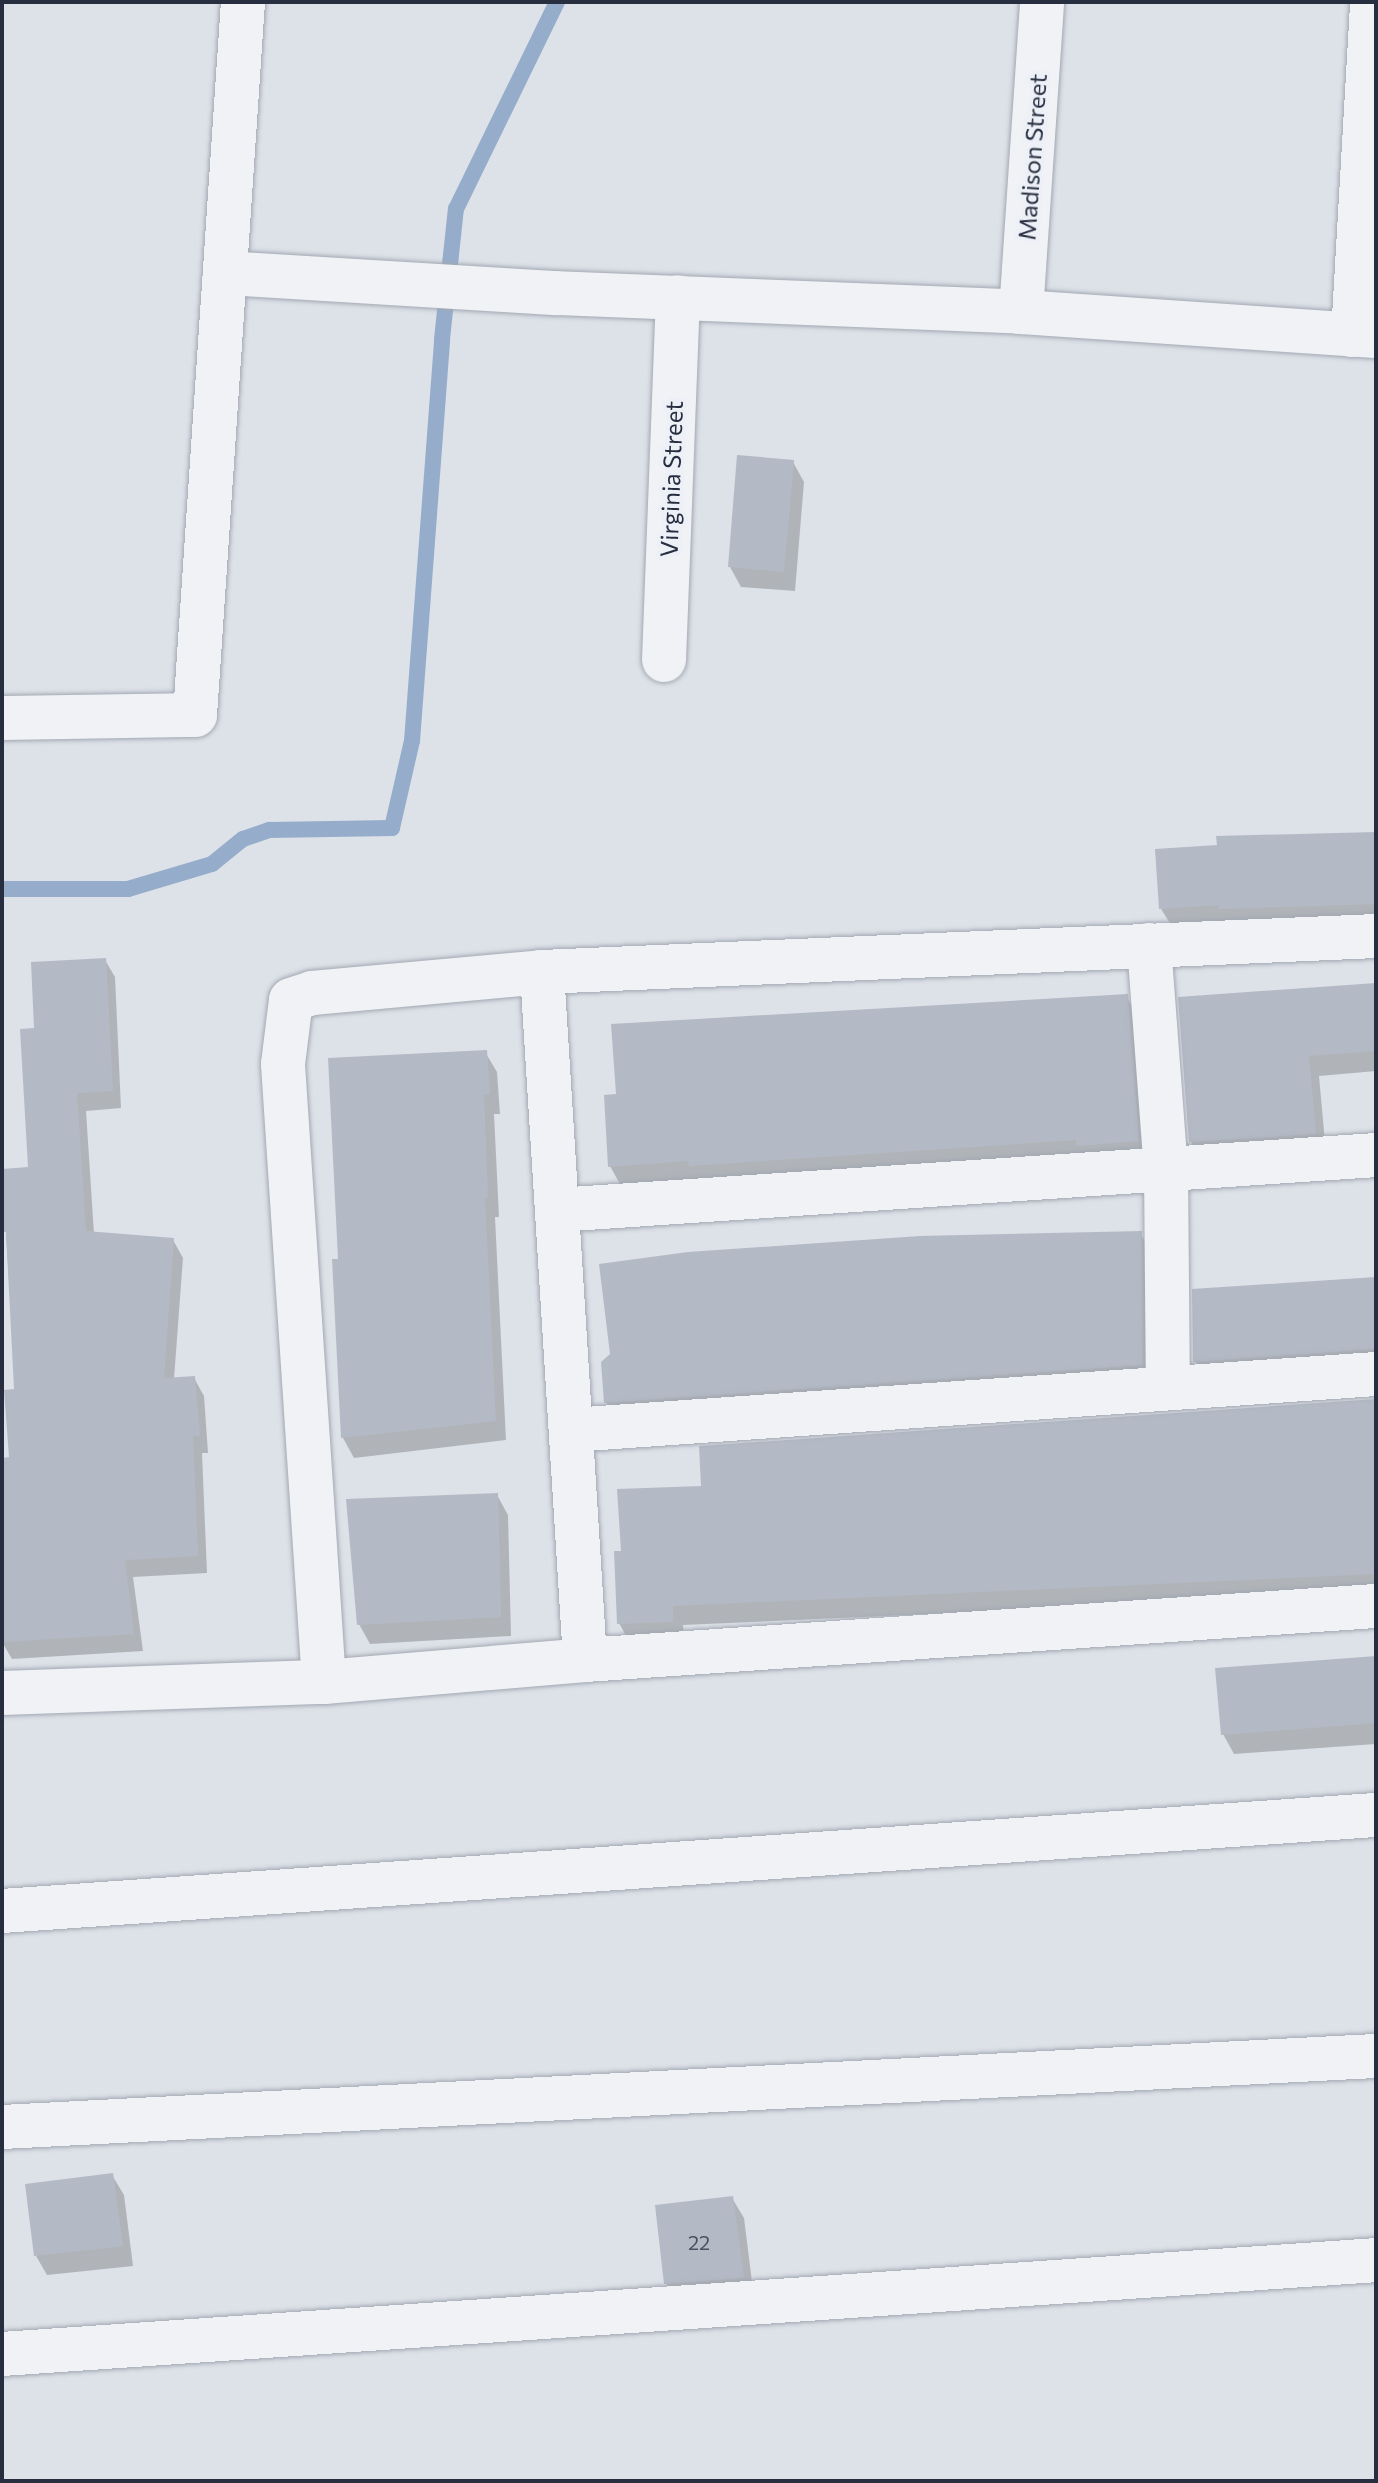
<!DOCTYPE html>
<style>
body{margin:0}
#map{position:relative;width:1378px;height:2483px;overflow:hidden;background:#dde1e8;font-family:Commissioner,sans-serif}
div>[style]{position:absolute}
.shadow>*{inset:0;background:#0003}
.stream>*{height:16px;margin:-8px;padding:0 8px;transform-origin:8px;border-radius:8px;background:#95adcb}
.building>*{inset:0;background:#b4bac5}
.roads{filter:drop-shadow(0 0 2px #a2a8b2) drop-shadow(0 0 2px #a2a8b2)}
.minor>*{height:44px;margin:-22px;padding:0 22px;transform-origin:22px;border-radius:22px;background:#f0f2f6}
span{translate:-50% -50%;white-space:nowrap;text-align:center;line-height:1.15;-webkit-text-stroke:8px #edf0f6;paint-order:stroke}
.number-label{font-size:20px;color:#4a5161}
.number-label span{-webkit-text-stroke-width:0}
.street-label{font-size:24px;color:#262e40}
.frame{position:absolute;inset:0;border:4px solid #262e40;pointer-events:none}
</style>
<div id="map">
<div class="shadow">
<i style="clip-path:polygon(793px 462px,804px 482px,795px 591px,741px 587px,730px 567px)"></i>
<i style="clip-path:polygon(1376px 834px,1376px 924px,1173px 928px,1161px 909px)"></i>
<i style="clip-path:polygon(105px 960px,115px 977px,121px 1108px,86px 1111px,94px 1234px,173px 1240px,183px 1258px,174px 1379px,194px 1378px,204px 1396px,208px 1453px,202px 1453px,207px 1573px,133px 1577px,143px 1651px,12px 1659px,2px 1642px,2px 1460px,11px 1459px,16px 1391px,2px 1171px,30px 1169px,36px 1030px)"></i>
<i style="clip-path:polygon(1376px 985px,1376px 1071px,1319px 1076px,1326px 1153px,1202px 1162px,1191px 1142px,1180px 999px)"></i>
<i style="clip-path:polygon(1126px 996px,1138px 1016px,1149px 1161px,621px 1186px,610px 1166px)"></i>
<i style="clip-path:polygon(485px 1052px,497px 1072px,500px 1114px,494px 1114px,499px 1217px,495px 1217px,506px 1440px,354px 1458px,343px 1438px,340px 1261px)"></i>
<i style="clip-path:polygon(1140px 1233px,1152px 1253px,1153px 1385px,617px 1422px,606px 1402px)"></i>
<i style="clip-path:polygon(1376px 1279px,1376px 1369px,1206px 1381px,1195px 1361px)"></i>
<i style="clip-path:polygon(1376px 1401px,1376px 1594px,683px 1625px,684px 1641px,630px 1643px,619px 1623px,623px 1553px,703px 1487px)"></i>
<i style="clip-path:polygon(497px 1495px,508px 1515px,511px 1636px,370px 1644px,359px 1624px)"></i>
<i style="clip-path:polygon(1376px 1658px,1376px 1744px,1234px 1754px,1223px 1734px)"></i>
<i style="clip-path:polygon(112px 2175px,124px 2195px,133px 2266px,47px 2275px,36px 2256px)"></i>
<i style="clip-path:polygon(732px 2198px,744px 2218px,754px 2298px,677px 2303px,666px 2283px)"></i>
</div>
<div class="stream">
<i style="left:2px;top:889px;width:126px"></i>
<i style="left:128px;top:889px;width:88px;rotate:-16.6deg"></i>
<i style="left:212px;top:864px;width:40px;rotate:-39deg"></i>
<i style="left:243px;top:839px;width:28px;rotate:-19deg"></i>
<i style="left:269px;top:830px;width:123px;rotate:-0.9deg"></i>
<i style="left:392px;top:828px;width:89px;rotate:-77.1deg"></i>
<i style="left:412px;top:741px;width:403px;rotate:-85.7deg"></i>
<i style="left:442px;top:339px;width:131px;rotate:-83.9deg"></i>
<i style="left:456px;top:209px;width:230px;rotate:-64deg"></i>
</div>
<div class="building">
<i style="clip-path:polygon(737px 455px,794px 460px,784px 572px,728px 567px)"></i>
<i style="clip-path:polygon(1376px 832px,1376px 904px,1219px 909px,1219px 905px,1159px 909px,1155px 849px,1217px 845px,1216px 836px)"></i>
<i style="clip-path:polygon(106px 958px,113px 1091px,77px 1093px,86px 1231px,174px 1238px,164px 1378px,195px 1376px,200px 1436px,193px 1436px,198px 1556px,125px 1560px,134px 1634px,2px 1642px,2px 1458px,9px 1457px,4px 1390px,14px 1389px,6px 1232px,2px 1232px,2px 1169px,28px 1167px,20px 1029px,34px 1028px,31px 962px)"></i>
<i style="clip-path:polygon(1376px 983px,1376px 1051px,1309px 1056px,1316px 1134px,1189px 1142px,1178px 997px)"></i>
<i style="clip-path:polygon(1128px 994px,1139px 1141px,1077px 1146px,1076px 1140px,689px 1166px,688px 1161px,608px 1167px,604px 1095px,616px 1094px,611px 1024px)"></i>
<i style="clip-path:polygon(487px 1050px,490px 1094px,484px 1095px,488px 1197px,485px 1198px,496px 1421px,341px 1438px,332px 1259px,338px 1259px,328px 1058px)"></i>
<i style="clip-path:polygon(1142px 1231px,1143px 1365px,604px 1403px,601px 1362px,610px 1354px,599px 1264px,688px 1252px,920px 1236px)"></i>
<i style="clip-path:polygon(1376px 1277px,1376px 1349px,1193px 1362px,1192px 1289px)"></i>
<i style="clip-path:polygon(1376px 1399px,1376px 1574px,673px 1606px,673px 1622px,617px 1624px,614px 1551px,621px 1551px,617px 1489px,701px 1486px,699px 1446px)"></i>
<i style="clip-path:polygon(498px 1493px,501px 1617px,357px 1625px,346px 1499px)"></i>
<i style="clip-path:polygon(1376px 1656px,1376px 1723px,1221px 1735px,1215px 1668px)"></i>
<i style="clip-path:polygon(113px 2173px,123px 2246px,34px 2256px,25px 2184px)"></i>
<i style="clip-path:polygon(733px 2196px,744px 2278px,664px 2284px,655px 2205px)"></i>
</div>
<div class="roads">
<div class="minor">
<i style="left:225px;top:273px;width:331px;rotate:3.5deg"></i>
<i style="left:555px;top:293px;width:466px;rotate:2.3deg"></i>
<i style="left:1021px;top:312px;width:356px;rotate:3.9deg"></i>
<i style="left:1021px;top:312px;width:311px;rotate:-86.1deg"></i>
<i style="left:1353px;top:335px;width:334px;rotate:-86.7deg"></i>
<i style="left:664px;top:660px;width:363px;rotate:-87.8deg"></i>
<i style="left:2px;top:718px;width:193px;rotate:-0.9deg"></i>
<i style="left:195px;top:715px;width:715px;rotate:-86.15deg"></i>
<i style="left:1149px;top:945px;width:225px;rotate:85.7deg"></i>
<i style="left:1166px;top:1169px;width:219px;rotate:89.5deg"></i>
<i style="left:542px;top:972px;width:689px;rotate:86.42deg"></i>
<i style="left:557px;top:1210px;width:821px;rotate:-3.84deg"></i>
<i style="left:571px;top:1430px;width:807px;rotate:-3.98deg"></i>
<i style="left:324px;top:1682px;width:619px;rotate:-93.8deg"></i>
<i style="left:283px;top:1064px;width:64px;rotate:-82.9deg"></i>
<i style="left:291px;top:1000px;width:22px;rotate:-18deg"></i>
<i style="left:312px;top:993px;width:231px;rotate:-5.2deg"></i>
<i style="left:542px;top:972px;width:835px;rotate:-2.47deg"></i>
<i style="left:2px;top:1693px;width:322px;rotate:-2deg"></i>
<i style="left:324px;top:1682px;width:262px;rotate:-4.8deg"></i>
<i style="left:585px;top:1660px;width:793px;rotate:-3.91deg"></i>
<i style="left:2px;top:1911px;width:1377px;rotate:-4deg"></i>
<i style="left:2px;top:2127px;width:1376px;rotate:-2.96deg"></i>
<i style="left:2px;top:2354px;width:1377px;rotate:-3.91deg"></i>
</div>
</div>
<div class="number-label">
<span style="left:699px;top:2242px">22</span>
</div>
<div class="street-label">
<span style="left:1032px;top:157px;rotate:-86deg">Madison Street</span>
<span style="left:671px;top:479px;rotate:-88deg">Virginia Street</span>
</div>
<div class="frame"></div>
</div>
